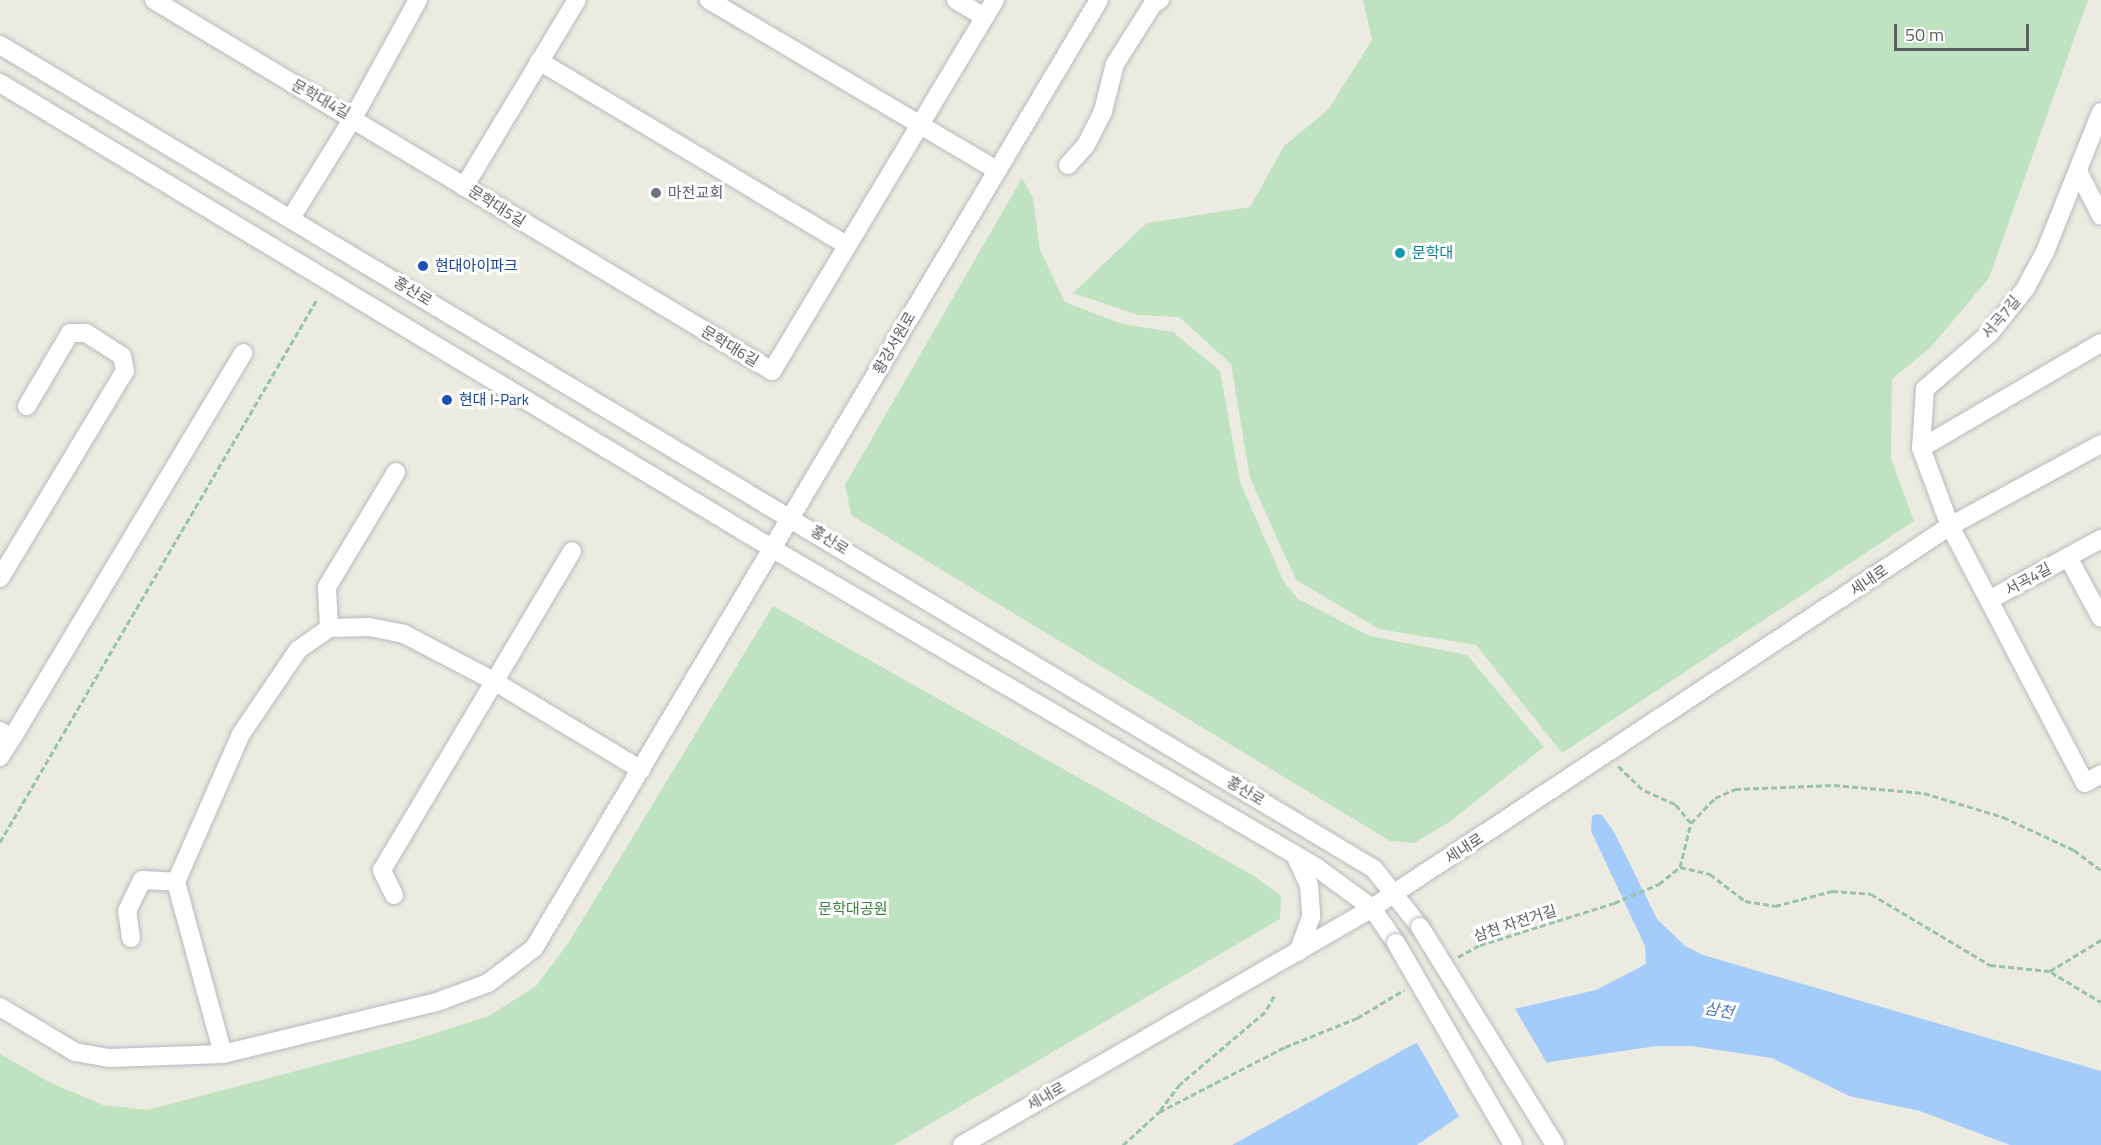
<!DOCTYPE html>
<meta charset="utf-8">
<style>
body{margin:0}
#map{position:relative;width:2101px;height:1145px;overflow:hidden;background:#ecebe1;font-family:"Titillium Web","Noto Sans KR",sans-serif}
div>[style]{position:absolute}
.green>*{inset:0;background:#bfe3c2}
.water>*{inset:0;background:#a3ccfa}
.pier>*{inset:0;background:#ecebe1}
.path>*{height:3px;margin-top:-1.5px;transform-origin:0;background:repeating-linear-gradient(90deg,#99c3a8 0 6px,transparent 0 9px)}
.roads{filter:drop-shadow(0 0 2px #b7b9bd) drop-shadow(0 0 2px #b7b9bd)}
.minor>*{height:18px;margin:-9px;padding:0 9px;transform-origin:9px;border-radius:9px;background:#fff}
.bridges{filter:drop-shadow(0 0 2px #b7b9bd) drop-shadow(0 0 2px #b7b9bd)}
.minor-bridge>*{height:18px;margin:-9px;padding:0 9px;transform-origin:9px;border-radius:9px;background:#fff}
.dots>*{width:16px;height:16px;translate:-50% -50%;box-sizing:border-box;border:3px solid #fff;border-radius:50%}
span{translate:-50% -50%;white-space:nowrap;text-align:center;line-height:1.15;-webkit-text-stroke:6px #fff;paint-order:stroke}
.street-label{font-size:15px;color:#5a5d61}
.worship-label{font-size:15px;color:#5b616d}
.left{translate:0 -50%;text-align:left}
.culture-label{font-size:15px;color:#0d838f}
.transit-label{font-size:15px;color:#164399}
.park-label{font-size:15px;color:#398243}
.water-label{font-size:16px;color:#4875bc;font-style:italic}
.scale{position:absolute;left:1894px;top:24px;width:135px;height:27px;box-sizing:border-box;border:3px solid #5a5d61;border-top:0;padding-left:8px;font-size:18px;line-height:21px;white-space:nowrap;color:#5a5d61;-webkit-text-stroke:4px #fff;paint-order:stroke}
</style>
<div id="map">
<div class="green">
<i style="clip-path:polygon(1363px 0,2088px 0,1989px 278px,1930px 348px,1892px 379px,1891px 459px,1914px 521px,1562px 753px,1476px 645px,1379px 629px,1296px 580px,1250px 478px,1231px 364px,1179px 317px,1138px 315px,1073px 293px,1147px 223px,1250px 207px,1284px 146px,1328px 110px,1372px 40px)"></i>
<i style="clip-path:polygon(1022px 178px,1033px 198px,1040px 250px,1065px 302px,1122px 324px,1173px 332px,1220px 371px,1240px 482px,1283px 580px,1298px 599px,1370px 636px,1467px 655px,1544px 747px,1448px 823px,1414px 843px,1390px 841px,851px 515px,845px 485px)"></i>
<i style="clip-path:polygon(773px 606px,1254px 876px,1281px 896px,1280px 919px,894px 1145px,0 1145px,0 1054px,49px 1082px,103px 1105px,147px 1110px,414px 1040px,489px 1016px,536px 986px,569px 942px)"></i>
</div>
<div class="water">
<i style="clip-path:polygon(1597px 814px,1602px 815px,1614px 832px,1657px 919px,1685px 946px,1703px 955px,2101px 1071px,2101px 1145px,2010px 1145px,1920px 1111px,1849px 1096px,1772px 1058px,1691px 1046px,1656px 1046px,1549px 1062px,1518px 1076px,1417px 1145px,1232px 1145px,1412px 1045px,1484px 1016px,1596px 990px,1646px 964px,1645px 946px,1591px 831px,1592px 816px)"></i>
</div>
<div class="pier">
<i style="clip-path:polygon(1514px 1007px,1548px 1065px,1520px 1079px,1461px 1120px,1416px 1041px,1484px 1013px)"></i>
</div>
<div class="path">
<i style="left:1691px;top:823px;width:35px;rotate:-46deg"></i>
<i style="left:1715px;top:798px;width:22px;rotate:-24deg"></i>
<i style="left:1735px;top:789px;width:99px;rotate:-2.3deg"></i>
<i style="left:1834px;top:785px;width:90px;rotate:5.1deg"></i>
<i style="left:1924px;top:793px;width:83px;rotate:16.9deg"></i>
<i style="left:2003px;top:817px;width:78px;rotate:24.9deg"></i>
<i style="left:2074px;top:850px;width:34px;rotate:37deg"></i>
<i style="left:0;top:842px;width:627px;rotate:-59.71deg"></i>
<i style="left:1680px;top:867px;width:31px;rotate:13deg"></i>
<i style="left:1710px;top:874px;width:44px;rotate:37.6deg"></i>
<i style="left:1745px;top:901px;width:30px;rotate:9deg"></i>
<i style="left:1775px;top:906px;width:59px;rotate:-14.7deg"></i>
<i style="left:1832px;top:891px;width:39px;rotate:4deg"></i>
<i style="left:1871px;top:894px;width:139px;rotate:30.8deg"></i>
<i style="left:1990px;top:965px;width:60px;rotate:5.7deg"></i>
<i style="left:2050px;top:971px;width:60px;rotate:-31.3deg"></i>
<i style="left:1458px;top:957px;width:25px;rotate:-29deg"></i>
<i style="left:1480px;top:945px;width:140px;rotate:-17.4deg"></i>
<i style="left:1614px;top:903px;width:49px;rotate:-22.9deg"></i>
<i style="left:1659px;top:884px;width:27px;rotate:-39deg"></i>
<i style="left:1680px;top:867px;width:45px;rotate:-76deg"></i>
<i style="left:1691px;top:823px;width:25px;rotate:-130deg"></i>
<i style="left:1675px;top:804px;width:36px;rotate:-156deg"></i>
<i style="left:1642px;top:789px;width:35px;rotate:-136deg"></i>
<i style="left:2051px;top:972px;width:58px;rotate:31deg"></i>
<i style="left:1274px;top:996px;width:18px;rotate:119deg"></i>
<i style="left:1265px;top:1012px;width:111px;rotate:139.7deg"></i>
<i style="left:1180px;top:1084px;width:35px;rotate:127deg"></i>
<i style="left:1159px;top:1112px;width:142px;rotate:-27.3deg"></i>
<i style="left:1285px;top:1047px;width:78px;rotate:-21.9deg"></i>
<i style="left:1357px;top:1018px;width:55px;rotate:-30.8deg"></i>
<i style="left:1123px;top:1145px;width:49px;rotate:-42.5deg"></i>
</div>
<div class="roads">
<div class="minor">
<i style="left:154px;top:0;width:721px;rotate:30.98deg"></i>
<i style="left:772px;top:371px;width:433px;rotate:-59deg"></i>
<i style="left:709px;top:0;width:334px;rotate:30.6deg"></i>
<i style="left:956px;top:0;width:33px;rotate:31deg"></i>
<i style="left:0;top:45px;width:1602px;rotate:30.95deg"></i>
<i style="left:1374px;top:869px;width:74px;rotate:51.6deg"></i>
<i style="left:539px;top:61px;width:359px;rotate:30.9deg"></i>
<i style="left:0;top:83px;width:903px;rotate:31.08deg"></i>
<i style="left:773px;top:549px;width:629px;rotate:30.35deg"></i>
<i style="left:1316px;top:867px;width:69px;rotate:36.2deg"></i>
<i style="left:1372px;top:908px;width:42px;rotate:55.6deg"></i>
<i style="left:2101px;top:112px;width:151px;rotate:111.8deg"></i>
<i style="left:2045px;top:252px;width:42px;rotate:118.4deg"></i>
<i style="left:2025px;top:289px;width:56px;rotate:128.5deg"></i>
<i style="left:1990px;top:333px;width:86px;rotate:139.3deg"></i>
<i style="left:1925px;top:389px;width:59px;rotate:93.9deg"></i>
<i style="left:1921px;top:448px;width:83px;rotate:69.6deg"></i>
<i style="left:1950px;top:526px;width:290px;rotate:62.3deg"></i>
<i style="left:2085px;top:783px;width:18px;rotate:-29deg"></i>
<i style="left:1068px;top:165px;width:27px;rotate:-48deg"></i>
<i style="left:1086px;top:145px;width:38px;rotate:-63deg"></i>
<i style="left:1103px;top:111px;width:49px;rotate:-75.7deg"></i>
<i style="left:1115px;top:64px;width:71px;rotate:-57.7deg"></i>
<i style="left:1153px;top:4px;width:8px;rotate:-30deg"></i>
<i style="left:2079px;top:173px;width:48px;rotate:62.9deg"></i>
<i style="left:464px;top:187px;width:218px;rotate:-58.9deg"></i>
<i style="left:291px;top:218px;width:115px;rotate:-58.1deg"></i>
<i style="left:352px;top:120px;width:137px;rotate:-61.2deg"></i>
<i style="left:1921px;top:448px;width:208px;rotate:-30.3deg"></i>
<i style="left:2068px;top:557px;width:69px;rotate:61.6deg"></i>
<i style="left:0;top:578px;width:242px;rotate:-58.9deg"></i>
<i style="left:125px;top:371px;width:15px;rotate:-101deg"></i>
<i style="left:122px;top:356px;width:43px;rotate:-147.4deg"></i>
<i style="left:86px;top:333px;width:16px;rotate:180deg"></i>
<i style="left:70px;top:333px;width:85px;rotate:120.5deg"></i>
<i style="left:1989px;top:600px;width:128px;rotate:-28.6deg"></i>
<i style="left:329px;top:628px;width:41px;rotate:-92.8deg"></i>
<i style="left:327px;top:587px;width:134px;rotate:-59deg"></i>
<i style="left:0;top:731px;width:14px;rotate:30deg"></i>
<i style="left:12px;top:738px;width:449px;rotate:-59deg"></i>
<i style="left:0;top:757px;width:22px;rotate:-58deg"></i>
<i style="left:1295px;top:855px;width:33px;rotate:65deg"></i>
<i style="left:1309px;top:885px;width:32px;rotate:86deg"></i>
<i style="left:1311px;top:917px;width:37px;rotate:110deg"></i>
<i style="left:394px;top:895px;width:28px;rotate:-116deg"></i>
<i style="left:382px;top:870px;width:371px;rotate:-59.2deg"></i>
<i style="left:131px;top:938px;width:27px;rotate:-98deg"></i>
<i style="left:127px;top:911px;width:34px;rotate:-64deg"></i>
<i style="left:142px;top:880px;width:34px;rotate:3deg"></i>
<i style="left:0;top:1007px;width:87px;rotate:31deg"></i>
<i style="left:75px;top:1052px;width:36px;rotate:10deg"></i>
<i style="left:110px;top:1058px;width:113px;rotate:-2deg"></i>
<i style="left:223px;top:1054px;width:220px;rotate:-13.7deg"></i>
<i style="left:437px;top:1002px;width:54px;rotate:-20.4deg"></i>
<i style="left:488px;top:983px;width:58px;rotate:-37.3deg"></i>
<i style="left:534px;top:948px;width:1104px;rotate:-59.21deg"></i>
<i style="left:223px;top:1054px;width:178px;rotate:-105.3deg"></i>
<i style="left:176px;top:882px;width:162px;rotate:-66.3deg"></i>
<i style="left:241px;top:734px;width:102px;rotate:-55.8deg"></i>
<i style="left:298px;top:650px;width:38px;rotate:-35deg"></i>
<i style="left:329px;top:628px;width:40px;rotate:-1.4deg"></i>
<i style="left:369px;top:627px;width:36px;rotate:11deg"></i>
<i style="left:404px;top:634px;width:99px;rotate:27.6deg"></i>
<i style="left:492px;top:680px;width:174px;rotate:31.1deg"></i>
<i style="left:962px;top:1145px;width:474px;rotate:-30deg"></i>
<i style="left:1372px;top:908px;width:693px;rotate:-33.46deg"></i>
<i style="left:1950px;top:526px;width:172px;rotate:-28.5deg"></i>
</div>
</div>
<div class="bridges">
<div class="minor-bridge">
<i style="left:1420px;top:927px;width:256px;rotate:58.2deg"></i>
<i style="left:1396px;top:943px;width:233px;rotate:59.9deg"></i>
</div>
</div>
<div class="dots">
<i style="left:656px;top:193px;background:#6b7280"></i>
<i style="left:1400px;top:253px;background:#0f9aa8"></i>
<i style="left:423px;top:266px;background:#1a4fb4"></i>
<i style="left:447px;top:400px;background:#1a4fb4"></i>
</div>
<div class="street-label">
<span style="left:321px;top:99px;rotate:29deg">문학대4길</span>
<span style="left:497px;top:206px;rotate:32deg">문학대5길</span>
<span style="left:413px;top:291px;rotate:31deg">홍산로</span>
<span style="left:2001px;top:317px;rotate:-50deg">서곡7길</span>
<span style="left:894px;top:343px;rotate:-60deg">황강서원로</span>
<span style="left:730px;top:346px;rotate:31deg">문학대6길</span>
<span style="left:830px;top:540px;rotate:31deg">홍산로</span>
<span style="left:2028px;top:579px;rotate:-29deg">서곡4길</span>
<span style="left:1869px;top:580px;rotate:-34deg">세내로</span>
<span style="left:1246px;top:791px;rotate:31deg">홍산로</span>
<span style="left:1464px;top:848px;rotate:-33deg">세내로</span>
<span style="left:1515px;top:923px;rotate:-18deg">삼천 자전거길</span>
<span style="left:1046px;top:1096px;rotate:-30deg">세내로</span>
</div>
<div class="worship-label">
<span class="left" style="left:668px;top:193px">마전교회</span>
</div>
<div class="culture-label">
<span class="left" style="left:1412px;top:253px">문학대</span>
</div>
<div class="transit-label">
<span class="left" style="left:435px;top:266px">현대아이파크</span>
<span class="left" style="left:459px;top:400px">현대 I-Park</span>
</div>
<div class="park-label">
<span style="left:853px;top:909px">문학대공원</span>
</div>
<div class="water-label">
<span style="left:1719px;top:1010px;rotate:10deg">삼천</span>
</div>
<div class="scale">50 m</div>
</div>
